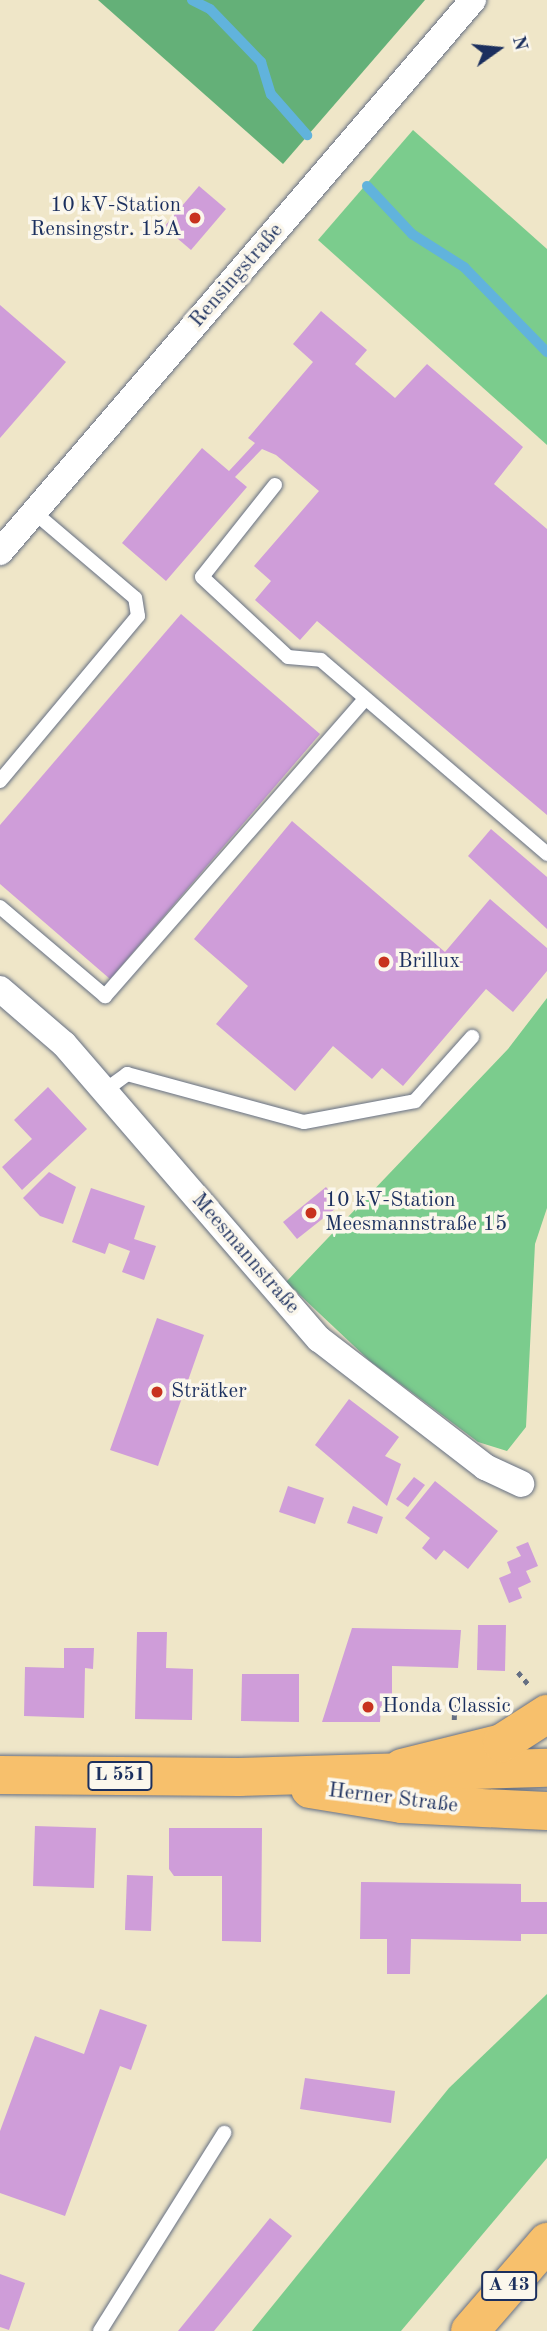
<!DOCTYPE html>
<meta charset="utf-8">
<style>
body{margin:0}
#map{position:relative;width:547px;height:2331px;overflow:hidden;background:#efe6c8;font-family:"Old Standard TT",serif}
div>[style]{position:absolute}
.green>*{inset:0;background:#7bcc8d}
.forest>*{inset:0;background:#64b078}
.stream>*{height:10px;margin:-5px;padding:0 5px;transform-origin:5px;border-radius:5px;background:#61b3dc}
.building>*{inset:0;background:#cf9dd9}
.path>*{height:4.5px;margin-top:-2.25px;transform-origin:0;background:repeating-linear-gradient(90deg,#656f83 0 5px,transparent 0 10px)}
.roads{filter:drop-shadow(0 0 2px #656f83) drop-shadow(0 0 2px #656f83)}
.lane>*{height:14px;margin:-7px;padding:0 7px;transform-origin:7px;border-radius:7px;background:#fff}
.street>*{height:26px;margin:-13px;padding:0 13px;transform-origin:13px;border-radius:13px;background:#fff}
.primary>*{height:38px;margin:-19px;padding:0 19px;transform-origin:19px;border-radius:19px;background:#f7c06c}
.highway>*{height:38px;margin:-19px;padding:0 19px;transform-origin:19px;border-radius:19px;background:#f7c06c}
.dots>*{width:19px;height:19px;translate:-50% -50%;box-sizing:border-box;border:4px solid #fbf7ec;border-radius:50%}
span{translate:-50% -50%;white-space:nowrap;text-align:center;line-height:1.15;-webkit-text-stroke:7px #fbf7ec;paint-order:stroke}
.shield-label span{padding:2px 5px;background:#fbf7ec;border:2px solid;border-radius:5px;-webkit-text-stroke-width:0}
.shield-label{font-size:19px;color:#1b2f5e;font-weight:700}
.poi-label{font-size:21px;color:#1b2f5e}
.right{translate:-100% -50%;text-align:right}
.left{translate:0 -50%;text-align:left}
.street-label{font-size:21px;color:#1b2f5e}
.north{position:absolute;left:463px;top:14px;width:70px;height:70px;-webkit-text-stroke:5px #fbf7ec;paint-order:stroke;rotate:75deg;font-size:19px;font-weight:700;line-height:28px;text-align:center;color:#1b2f5e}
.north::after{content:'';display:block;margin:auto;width:24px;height:32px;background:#1b2f5e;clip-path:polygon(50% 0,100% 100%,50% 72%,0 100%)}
</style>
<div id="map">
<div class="green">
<i style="clip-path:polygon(413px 130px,547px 249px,547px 445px,318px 240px)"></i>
<i style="clip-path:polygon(547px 998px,547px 1208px,535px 1244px,526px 1427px,507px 1451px,478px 1442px,370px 1361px,286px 1282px,508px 1049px)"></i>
<i style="clip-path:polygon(547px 1994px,547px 2158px,401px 2331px,252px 2331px,449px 2088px)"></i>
</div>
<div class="forest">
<i style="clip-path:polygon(98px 0,425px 0,283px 164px)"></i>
</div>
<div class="stream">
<i style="left:192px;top:0;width:20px;rotate:27deg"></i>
<i style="left:210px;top:9px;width:74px;rotate:46.1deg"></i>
<i style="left:261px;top:62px;width:34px;rotate:73deg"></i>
<i style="left:271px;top:94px;width:55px;rotate:48.7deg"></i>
<i style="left:367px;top:186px;width:66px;rotate:46.8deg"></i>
<i style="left:412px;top:234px;width:62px;rotate:32.4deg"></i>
<i style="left:464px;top:267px;width:119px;rotate:45.7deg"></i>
</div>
<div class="building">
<i style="clip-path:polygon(199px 186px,226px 209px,191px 250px,164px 227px)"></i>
<i style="clip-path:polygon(0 305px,66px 362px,0 438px)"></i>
<i style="clip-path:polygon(321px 311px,367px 350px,355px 364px,395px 398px,427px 364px,523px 447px,494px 484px,547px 529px,547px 815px,317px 621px,300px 640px,255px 600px,271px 581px,254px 566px,319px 491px,276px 455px,262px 449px,235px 477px,247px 487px,166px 581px,122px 543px,202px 448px,229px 471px,255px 443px,248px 438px,313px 362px,293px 344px)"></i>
<i style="clip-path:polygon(181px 614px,320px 734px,110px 979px,0 884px,0 825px)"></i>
<i style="clip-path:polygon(292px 821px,445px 952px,490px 899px,547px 948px,547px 971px,513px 1012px,486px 989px,403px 1086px,382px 1068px,372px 1079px,333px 1046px,295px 1091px,216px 1024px,248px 986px,194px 939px)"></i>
<i style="clip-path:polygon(491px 829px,547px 877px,547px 929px,468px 856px)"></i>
<i style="clip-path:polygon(48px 1087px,87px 1129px,22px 1190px,2px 1167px,32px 1139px,14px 1120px)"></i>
<i style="clip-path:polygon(49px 1172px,76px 1187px,63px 1224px,40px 1216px,23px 1198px)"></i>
<i style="clip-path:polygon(326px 1187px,340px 1205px,297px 1239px,283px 1222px)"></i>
<i style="clip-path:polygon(91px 1188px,145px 1206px,134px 1239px,156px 1246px,144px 1280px,122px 1272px,130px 1251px,109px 1243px,105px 1254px,72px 1242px)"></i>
<i style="clip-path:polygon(157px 1318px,204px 1335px,158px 1466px,110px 1450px)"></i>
<i style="clip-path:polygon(349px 1399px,399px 1437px,385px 1456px,401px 1464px,387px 1506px,315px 1445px)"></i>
<i style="clip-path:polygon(414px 1477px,425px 1485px,408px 1507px,396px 1499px)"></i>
<i style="clip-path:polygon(435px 1481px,498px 1531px,468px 1569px,444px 1550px,436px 1560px,422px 1548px,430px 1538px,405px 1518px)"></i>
<i style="clip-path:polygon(288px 1486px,324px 1498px,315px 1524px,279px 1512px)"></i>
<i style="clip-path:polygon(353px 1506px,383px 1517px,377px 1534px,347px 1523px)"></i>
<i style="clip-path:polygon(528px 1542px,538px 1566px,526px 1571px,531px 1582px,518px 1588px,522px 1598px,509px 1603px,499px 1578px,511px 1573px,507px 1562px,521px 1556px,516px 1547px)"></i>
<i style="clip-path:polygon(478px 1625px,506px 1625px,505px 1671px,477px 1670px)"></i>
<i style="clip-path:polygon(352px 1628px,461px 1630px,458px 1668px,392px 1666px,392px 1706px,381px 1706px,380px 1722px,322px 1722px)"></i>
<i style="clip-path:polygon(137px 1632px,167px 1632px,166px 1668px,193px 1669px,192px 1720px,135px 1719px)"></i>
<i style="clip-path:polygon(64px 1648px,94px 1648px,93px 1669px,85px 1668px,84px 1718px,24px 1716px,25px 1667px,64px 1668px)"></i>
<i style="clip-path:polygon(242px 1674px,299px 1674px,299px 1722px,241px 1721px)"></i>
<i style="clip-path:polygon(35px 1826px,96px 1828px,94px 1888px,33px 1886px)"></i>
<i style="clip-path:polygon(169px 1828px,262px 1828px,261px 1942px,222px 1941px,222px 1876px,174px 1876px,169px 1869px)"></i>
<i style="clip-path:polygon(127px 1875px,153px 1876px,151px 1931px,125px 1930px)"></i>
<i style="clip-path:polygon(361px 1882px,521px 1884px,521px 1902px,547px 1902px,547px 1934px,521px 1934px,521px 1941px,411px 1939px,410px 1974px,387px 1974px,387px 1939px,360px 1939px)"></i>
<i style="clip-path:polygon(100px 2009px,147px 2025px,131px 2070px,120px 2066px,65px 2216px,0 2193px,0 2131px,35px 2036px,84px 2054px)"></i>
<i style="clip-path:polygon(305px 2078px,395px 2091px,391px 2123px,300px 2109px)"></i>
<i style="clip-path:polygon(270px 2218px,292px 2236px,214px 2331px,178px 2331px)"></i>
<i style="clip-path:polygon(0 2274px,25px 2283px,9px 2330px,0 2327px)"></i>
</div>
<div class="path">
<i style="left:518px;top:1672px;width:17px;rotate:50deg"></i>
<i style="left:454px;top:1720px;width:26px;rotate:-88deg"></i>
</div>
<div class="roads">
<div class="lane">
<i style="left:275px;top:485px;width:117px;rotate:128.4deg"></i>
<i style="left:202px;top:577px;width:117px;rotate:42.9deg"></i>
<i style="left:288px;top:657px;width:33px;rotate:5deg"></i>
<i style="left:321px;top:660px;width:298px;rotate:40.6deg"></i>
<i style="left:0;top:781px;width:215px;rotate:-50.1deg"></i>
<i style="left:138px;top:616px;width:18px;rotate:-99deg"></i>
<i style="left:135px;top:598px;width:133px;rotate:-139.6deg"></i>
<i style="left:0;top:907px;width:138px;rotate:40.3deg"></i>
<i style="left:105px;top:996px;width:393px;rotate:-48.8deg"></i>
<i style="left:104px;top:1091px;width:29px;rotate:-36deg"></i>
<i style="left:127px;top:1074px;width:183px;rotate:15.2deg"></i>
<i style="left:304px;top:1122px;width:113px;rotate:-10.7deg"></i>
<i style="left:415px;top:1101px;width:86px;rotate:-48.3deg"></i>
<i style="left:100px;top:2331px;width:234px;rotate:-57.9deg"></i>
</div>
<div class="street">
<i style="left:0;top:552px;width:727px;rotate:-49.41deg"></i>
<i style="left:0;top:989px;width:84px;rotate:40.7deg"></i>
<i style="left:64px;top:1044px;width:390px;rotate:49.2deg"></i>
<i style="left:319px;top:1339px;width:210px;rotate:37.6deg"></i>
<i style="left:485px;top:1467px;width:40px;rotate:25deg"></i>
</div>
<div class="primary">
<i style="left:0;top:1775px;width:239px;rotate:0.5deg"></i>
<i style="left:239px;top:1777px;width:308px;rotate:-1.7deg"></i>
<i style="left:310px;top:1789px;width:93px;rotate:9.3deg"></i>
<i style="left:402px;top:1804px;width:145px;rotate:2.8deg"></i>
</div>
<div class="highway">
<i style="left:402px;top:1768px;width:103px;rotate:-14deg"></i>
<i style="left:502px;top:1743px;width:54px;rotate:-32.8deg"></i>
<i style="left:470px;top:2331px;width:118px;rotate:-49.1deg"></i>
</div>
</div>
<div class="dots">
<i style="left:195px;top:218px;background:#c8321e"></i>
<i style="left:384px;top:962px;background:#c8321e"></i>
<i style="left:311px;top:1213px;background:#c8321e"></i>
<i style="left:157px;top:1392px;background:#c8321e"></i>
<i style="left:368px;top:1707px;background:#c8321e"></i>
</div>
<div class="shield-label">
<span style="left:120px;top:1776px">L 551</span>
<span style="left:509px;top:2286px">A 43</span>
</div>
<div class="poi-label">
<span class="right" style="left:181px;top:218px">10 kV-Station<br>Rensingstr. 15A</span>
<span class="left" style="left:398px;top:962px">Brillux</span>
<span class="left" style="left:325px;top:1213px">10 kV-Station<br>Meesmannstraße 15</span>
<span class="left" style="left:171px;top:1392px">Strätker</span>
<span class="left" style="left:382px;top:1707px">Honda Classic</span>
</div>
<div class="street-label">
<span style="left:237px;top:276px;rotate:-49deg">Rensingstraße</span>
<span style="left:245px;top:1254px;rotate:49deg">Meesmannstraße</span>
<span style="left:393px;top:1799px;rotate:7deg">Herner Straße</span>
</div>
<div class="north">N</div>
</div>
